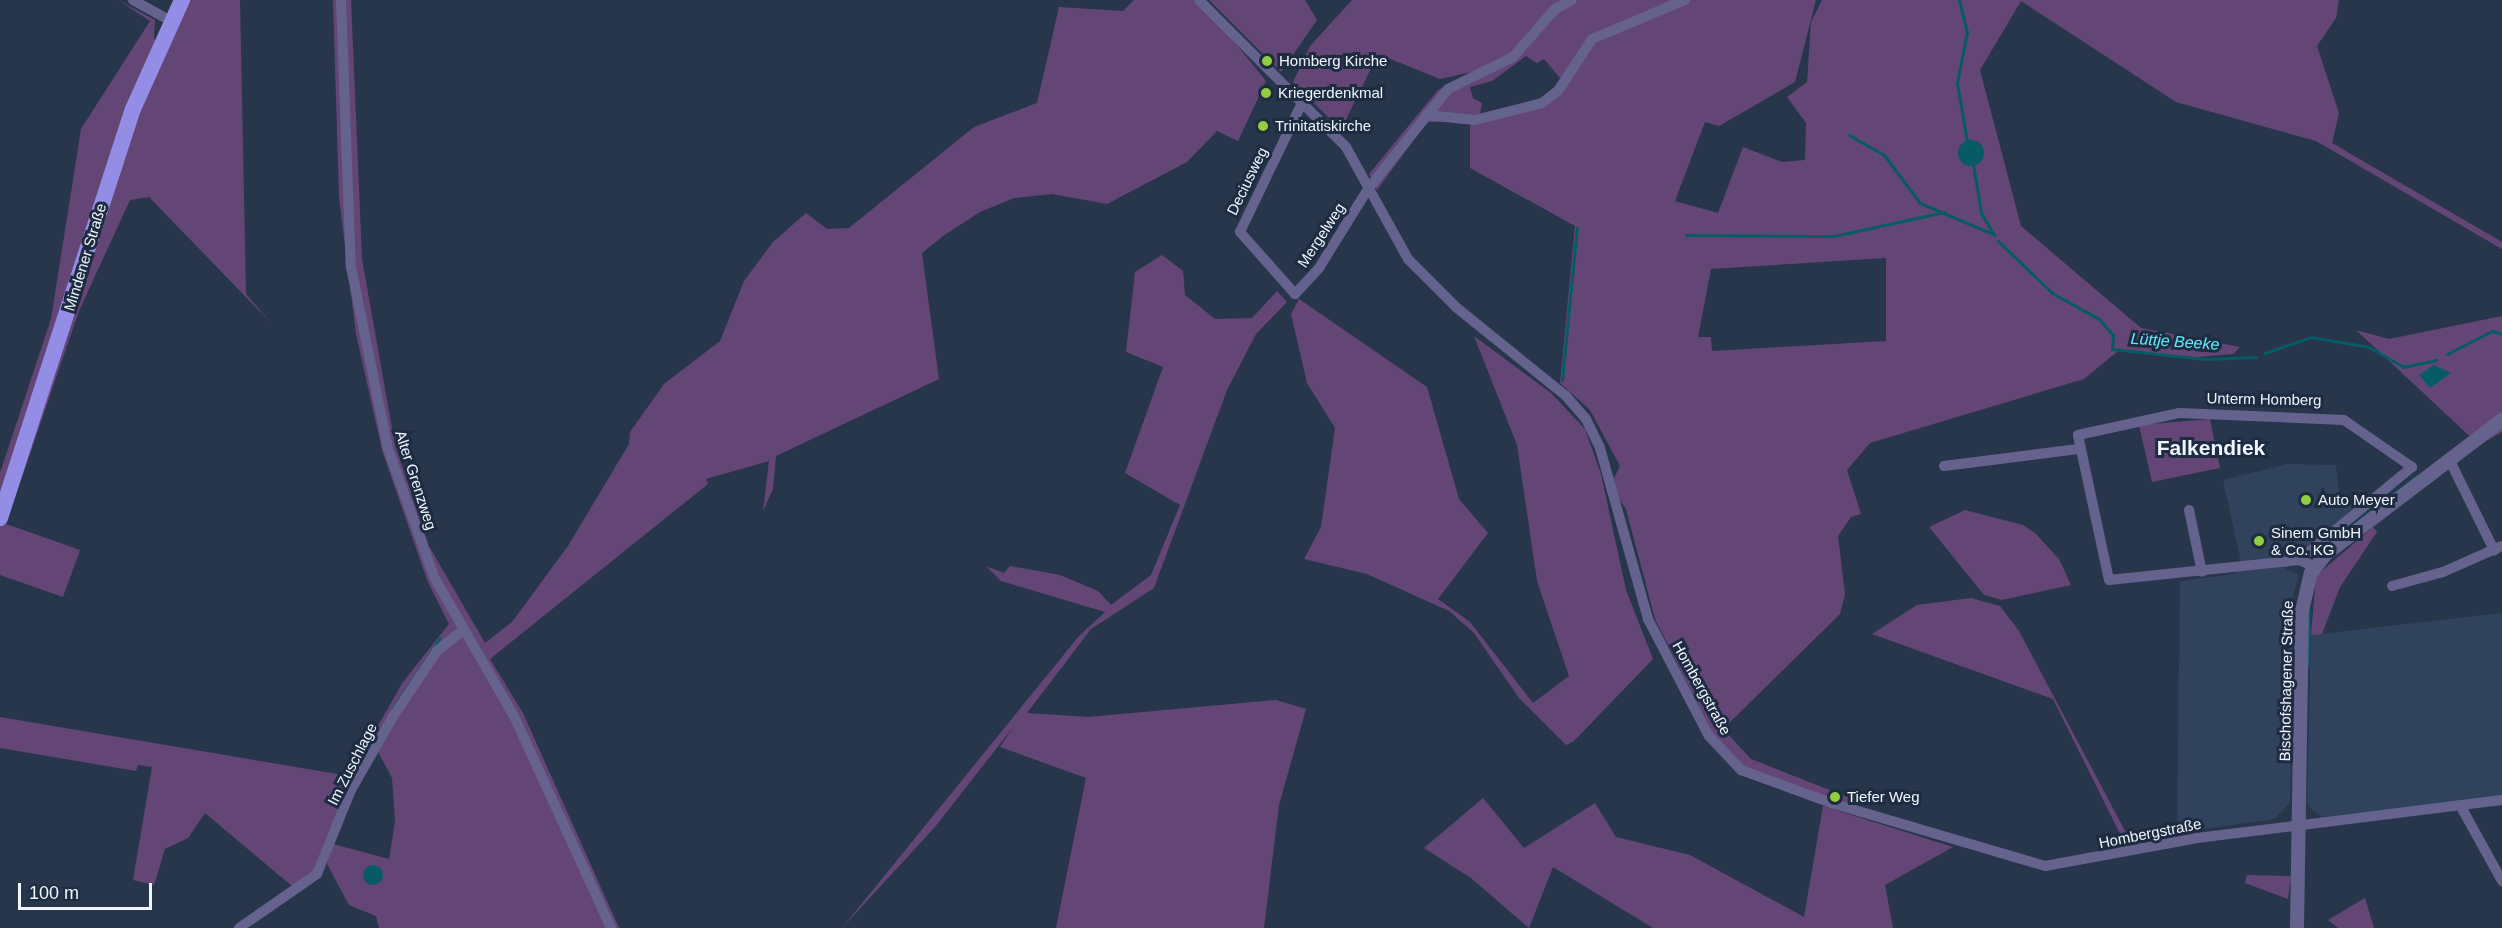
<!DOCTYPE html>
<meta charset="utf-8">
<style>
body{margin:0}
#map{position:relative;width:2502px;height:928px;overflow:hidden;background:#28364c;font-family:Helvetica,sans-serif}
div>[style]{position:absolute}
.built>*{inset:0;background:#31425c}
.green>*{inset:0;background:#644676}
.water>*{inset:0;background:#065b64}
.round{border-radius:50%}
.stream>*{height:3px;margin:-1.5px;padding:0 1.5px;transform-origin:1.5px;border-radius:1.5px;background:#065b64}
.minor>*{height:10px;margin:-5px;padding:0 5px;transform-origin:5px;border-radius:5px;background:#65638e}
.tertiary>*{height:14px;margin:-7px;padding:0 7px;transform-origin:7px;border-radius:7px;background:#65638e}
.primary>*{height:16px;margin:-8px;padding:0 8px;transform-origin:8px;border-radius:8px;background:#938de5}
.dots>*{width:16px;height:16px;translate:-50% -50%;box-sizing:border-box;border:3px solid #1e2c41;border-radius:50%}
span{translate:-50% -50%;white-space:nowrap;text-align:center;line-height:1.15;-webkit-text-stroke:6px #1e2c41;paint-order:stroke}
.poi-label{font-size:15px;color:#f0f5fe}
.left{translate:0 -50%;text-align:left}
.street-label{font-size:15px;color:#f0f5fe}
.water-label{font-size:16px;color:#61eafd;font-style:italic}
.district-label{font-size:21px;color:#f0f5fe;font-weight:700}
.scale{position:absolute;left:18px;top:883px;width:134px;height:27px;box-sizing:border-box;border:3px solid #f0f5fe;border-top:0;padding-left:8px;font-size:18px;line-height:21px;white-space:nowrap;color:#f0f5fe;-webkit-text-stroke:4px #1e2c41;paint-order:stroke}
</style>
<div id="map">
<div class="built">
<i style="clip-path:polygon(2288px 464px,2336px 465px,2339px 493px,2355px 508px,2285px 569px,2299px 575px,2293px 595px,2290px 803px,2274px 819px,2177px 833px,2180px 581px,2234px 574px,2241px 562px,2223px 480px)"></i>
<i style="clip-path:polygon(2502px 613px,2502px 797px,2322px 817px,2313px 811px,2307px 803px,2311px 635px)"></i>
</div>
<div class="green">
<i style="clip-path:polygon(118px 0,155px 20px,154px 38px,163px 53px,188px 0,240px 0,246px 294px,270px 322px,149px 197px,130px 200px,79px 311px,6px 524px,80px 550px,63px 597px,0 575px,0 473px,51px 319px,81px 129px,150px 21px)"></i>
<i style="clip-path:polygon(333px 0,351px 0,362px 259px,395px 445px,429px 546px,485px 643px,512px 622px,568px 546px,629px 444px,630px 432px,664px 384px,720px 341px,744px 281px,773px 242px,806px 213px,827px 229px,849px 228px,974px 127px,1037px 103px,1059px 7px,1123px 11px,1134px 0,1193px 0,1214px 17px,1266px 81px,1238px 141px,1217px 131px,1187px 162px,1107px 204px,1052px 194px,1014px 198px,980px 212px,943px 236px,922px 253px,939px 379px,776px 456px,773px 489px,763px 511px,769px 461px,706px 479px,708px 484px,490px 659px,523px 713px,619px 928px,379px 928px,376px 916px,349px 905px,327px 864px,333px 844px,389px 859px,395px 821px,392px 778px,374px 744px,316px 871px,293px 887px,205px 813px,188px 838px,165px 849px,154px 885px,133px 880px,152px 767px,138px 765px,136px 771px,0 748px,0 717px,349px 776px,403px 682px,449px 624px,427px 580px,382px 450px,356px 334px,339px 197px)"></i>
<i style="clip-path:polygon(1209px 0,1305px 0,1317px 20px,1281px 72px)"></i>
<i style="clip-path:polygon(evenodd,1352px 0,1816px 0,1795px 82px,1719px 126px,1705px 122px,1675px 201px,1718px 213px,1743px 147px,1782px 162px,1805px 160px,1806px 123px,1787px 97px,1807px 82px,1811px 22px,1822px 0,2339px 0,2336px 18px,2317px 46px,2339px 113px,2332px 143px,2502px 242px,2502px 249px,2316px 141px,2176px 102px,2021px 1px,1980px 70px,2021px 226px,2141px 328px,2240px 347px,2233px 354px,2186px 358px,2118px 351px,2084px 379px,1870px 443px,1847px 470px,1861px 514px,1851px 517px,1838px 536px,1845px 594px,1840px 614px,1723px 729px,1751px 759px,1850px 798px,1847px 803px,1762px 776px,1739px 763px,1716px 739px,1655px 619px,1626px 509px,1618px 497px,1614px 478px,1620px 466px,1590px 410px,1560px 383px,1575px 226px,1470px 168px,1470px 122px,1427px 122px,1377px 190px,1369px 174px,1438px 90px,1471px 72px,1440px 79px,1378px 54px,1341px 130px,1293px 82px,1310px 46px,1352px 0,1526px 56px,1537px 63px,1544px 59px,1560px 78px,1555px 86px,1541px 99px,1480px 114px,1482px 103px,1473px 98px,1470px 87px,1492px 81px,1526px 56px,1352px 0,1886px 258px,1886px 341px,1712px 351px,1711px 337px,1698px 337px,1711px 269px,1886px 258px)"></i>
<i style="clip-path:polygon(1162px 255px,1183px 271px,1185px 295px,1215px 319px,1252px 318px,1277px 291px,1287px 302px,1256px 334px,1227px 390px,1154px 588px,1091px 629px,1027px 713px,1088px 717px,1276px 700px,1306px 709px,1279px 805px,1264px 928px,1056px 928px,1086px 778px,1000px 747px,1014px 726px,935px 827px,842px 928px,1079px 636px,1105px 612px,1001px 581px,986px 566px,1004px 573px,1010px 566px,1060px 575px,1098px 591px,1111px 605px,1151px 575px,1180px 505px,1125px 473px,1163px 367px,1126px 352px,1135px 272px)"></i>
<i style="clip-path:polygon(1299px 299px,1427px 387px,1459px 499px,1488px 533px,1438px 599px,1470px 622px,1533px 703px,1569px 676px,1537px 581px,1517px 445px,1474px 336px,1551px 393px,1585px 429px,1601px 474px,1626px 590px,1653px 659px,1574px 741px,1566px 745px,1519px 698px,1474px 633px,1449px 611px,1367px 574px,1304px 559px,1321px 527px,1335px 428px,1307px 383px,1291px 314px)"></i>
<i style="clip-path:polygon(2502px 316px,2502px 432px,2479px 445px,2356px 330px,2389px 339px)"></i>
<i style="clip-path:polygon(2210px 419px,2220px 468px,2152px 482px,2139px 425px)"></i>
<i style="clip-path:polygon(1965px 510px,2023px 525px,2036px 534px,2059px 559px,2071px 585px,2002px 600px,1984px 595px,1929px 527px)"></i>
<i style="clip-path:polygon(2373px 527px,2377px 532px,2340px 587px,2322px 634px,2311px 635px,2316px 576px)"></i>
<i style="clip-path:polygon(1971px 598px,2000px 606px,2019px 631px,2131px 842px,2125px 844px,2053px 699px,1872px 634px,1917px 605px)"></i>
<i style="clip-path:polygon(1483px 798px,1524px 848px,1595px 803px,1616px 837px,1690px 855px,1804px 917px,1823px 806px,1953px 847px,1885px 885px,1893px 928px,1653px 928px,1553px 867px,1529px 928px,1471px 878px,1424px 848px)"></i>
<i style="clip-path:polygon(2247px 875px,2291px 876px,2288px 899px,2245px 883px)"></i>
<i style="clip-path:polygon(2365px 898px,2374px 928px,2338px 928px,2328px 920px)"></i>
</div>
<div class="water">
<i class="round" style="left:1958px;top:140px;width:26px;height:26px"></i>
<i style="clip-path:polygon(2434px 365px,2451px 373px,2430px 388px,2419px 375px)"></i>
<i class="round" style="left:363px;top:865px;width:20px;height:20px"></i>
</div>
<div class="stream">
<i style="left:1959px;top:0;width:33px;rotate:76deg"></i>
<i style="left:1967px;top:32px;width:52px;rotate:101.1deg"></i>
<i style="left:1957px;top:83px;width:59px;rotate:80.2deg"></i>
<i style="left:1849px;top:135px;width:40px;rotate:29.7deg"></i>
<i style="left:1884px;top:155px;width:60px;rotate:53.1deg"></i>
<i style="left:1920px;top:203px;width:79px;rotate:23deg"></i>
<i style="left:1973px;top:164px;width:50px;rotate:80.7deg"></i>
<i style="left:1981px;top:213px;width:26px;rotate:59deg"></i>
<i style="left:1686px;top:235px;width:148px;rotate:0.4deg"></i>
<i style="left:1834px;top:236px;width:113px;rotate:-12.3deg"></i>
<i style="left:1998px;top:241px;width:75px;rotate:43.9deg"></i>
<i style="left:2052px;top:293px;width:54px;rotate:29deg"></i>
<i style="left:2099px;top:319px;width:21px;rotate:49deg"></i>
<i style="left:2113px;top:335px;width:14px;rotate:94deg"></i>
<i style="left:2112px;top:349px;width:93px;rotate:6.2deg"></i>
<i style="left:2204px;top:359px;width:52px;rotate:-2.2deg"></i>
<i style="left:2265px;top:353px;width:49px;rotate:-19.2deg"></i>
<i style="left:2311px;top:337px;width:59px;rotate:9.8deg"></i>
<i style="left:2369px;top:347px;width:39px;rotate:30deg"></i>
<i style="left:2403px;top:367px;width:34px;rotate:-12deg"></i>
<i style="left:2447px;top:354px;width:51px;rotate:-27.1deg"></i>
<i style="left:2492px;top:331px;width:10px;rotate:17deg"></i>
<i style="left:1562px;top:380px;width:153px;rotate:-84.4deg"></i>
<i style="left:2353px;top:525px;width:81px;rotate:-37.4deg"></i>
<i style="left:2308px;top:665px;width:56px;rotate:-89deg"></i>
<i style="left:393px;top:708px;width:84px;rotate:-56.1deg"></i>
<i style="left:352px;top:778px;width:45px;rotate:-60.6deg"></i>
</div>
<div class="minor">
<i style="left:133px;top:0;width:43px;rotate:28.9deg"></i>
<i style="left:341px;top:0;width:267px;rotate:87.9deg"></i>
<i style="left:351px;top:267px;width:186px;rotate:78.5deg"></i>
<i style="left:388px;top:449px;width:136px;rotate:70.2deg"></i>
<i style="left:434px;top:577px;width:160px;rotate:60.1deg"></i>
<i style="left:514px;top:716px;width:233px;rotate:65.4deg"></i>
<i style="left:1199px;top:0;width:208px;rotate:45deg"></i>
<i style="left:1346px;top:147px;width:128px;rotate:61deg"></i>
<i style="left:1408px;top:259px;width:69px;rotate:45deg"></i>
<i style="left:1457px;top:308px;width:140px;rotate:38.9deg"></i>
<i style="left:1566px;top:396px;width:30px;rotate:49deg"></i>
<i style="left:1586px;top:419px;width:32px;rotate:64deg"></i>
<i style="left:1600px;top:448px;width:178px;rotate:74.3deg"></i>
<i style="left:1648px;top:619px;width:132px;rotate:62.5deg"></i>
<i style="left:1709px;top:736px;width:47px;rotate:46.7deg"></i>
<i style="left:1741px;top:770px;width:96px;rotate:20.1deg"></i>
<i style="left:1831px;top:803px;width:223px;rotate:16.4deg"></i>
<i style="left:2045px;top:866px;width:155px;rotate:-10.4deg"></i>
<i style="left:2197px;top:838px;width:307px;rotate:-7.1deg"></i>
<i style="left:1303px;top:101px;width:145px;rotate:115.7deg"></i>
<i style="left:1240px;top:232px;width:83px;rotate:48.4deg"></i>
<i style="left:1295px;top:294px;width:35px;rotate:-47deg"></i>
<i style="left:1319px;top:268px;width:93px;rotate:-58.2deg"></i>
<i style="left:1368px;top:189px;width:128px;rotate:-51.3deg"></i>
<i style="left:1448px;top:89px;width:72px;rotate:-26.2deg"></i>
<i style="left:1513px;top:57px;width:64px;rotate:-48.8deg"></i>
<i style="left:1555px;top:9px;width:19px;rotate:-28deg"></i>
<i style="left:1426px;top:115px;width:49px;rotate:5.8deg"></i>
<i style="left:1475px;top:120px;width:69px;rotate:-14.2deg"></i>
<i style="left:1542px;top:103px;width:20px;rotate:-37deg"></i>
<i style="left:1558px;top:91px;width:62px;rotate:-56.8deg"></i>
<i style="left:1592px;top:39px;width:101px;rotate:-22.8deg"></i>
<i style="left:2449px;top:459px;width:102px;rotate:63.7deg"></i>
<i style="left:1944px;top:466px;width:135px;rotate:-7.2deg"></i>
<i style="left:2189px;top:510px;width:63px;rotate:78.2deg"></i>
<i style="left:2299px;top:560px;width:191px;rotate:174deg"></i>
<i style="left:2109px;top:580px;width:148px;rotate:-102.1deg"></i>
<i style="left:2078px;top:435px;width:103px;rotate:-12.3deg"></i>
<i style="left:2179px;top:413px;width:165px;rotate:2.4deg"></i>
<i style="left:2344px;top:420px;width:83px;rotate:34.7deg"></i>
<i style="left:2412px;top:467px;width:146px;rotate:140.5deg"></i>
<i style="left:2299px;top:560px;width:16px;rotate:22deg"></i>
<i style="left:2392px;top:586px;width:53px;rotate:-15.4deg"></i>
<i style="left:2443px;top:572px;width:64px;rotate:-23.8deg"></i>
<i style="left:2460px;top:805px;width:87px;rotate:61.1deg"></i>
<i style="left:239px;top:928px;width:95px;rotate:-34.7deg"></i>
<i style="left:317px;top:874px;width:91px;rotate:-68deg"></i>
<i style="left:351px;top:790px;width:86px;rotate:-60.2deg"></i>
<i style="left:394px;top:715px;width:77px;rotate:-56.1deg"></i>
<i style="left:437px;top:651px;width:32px;rotate:-39deg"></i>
</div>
<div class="tertiary">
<i style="left:2297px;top:928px;width:317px;rotate:-89.1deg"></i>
<i style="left:2302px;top:611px;width:39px;rotate:-77deg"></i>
<i style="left:2311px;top:573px;width:24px;rotate:-52deg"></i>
<i style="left:2326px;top:554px;width:221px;rotate:-37.3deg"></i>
</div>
<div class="primary">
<i style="left:0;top:518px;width:430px;rotate:-72deg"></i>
<i style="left:133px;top:109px;width:120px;rotate:-65.8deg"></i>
</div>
<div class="dots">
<i style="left:1267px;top:61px;background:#91cd3f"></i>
<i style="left:1266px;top:93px;background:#91cd3f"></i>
<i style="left:1263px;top:126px;background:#91cd3f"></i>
<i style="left:2306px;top:500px;background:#91cd3f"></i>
<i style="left:2259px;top:541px;background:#91cd3f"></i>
<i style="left:1835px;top:797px;background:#91cd3f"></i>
</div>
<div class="poi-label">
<span class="left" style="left:1279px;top:61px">Homberg Kirche</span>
<span class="left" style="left:1278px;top:93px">Kriegerdenkmal</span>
<span class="left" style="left:1275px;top:126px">Trinitatiskirche</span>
<span class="left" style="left:2318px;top:500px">Auto Meyer</span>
<span class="left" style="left:2271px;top:541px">Sinem GmbH<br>&amp; Co. KG</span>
<span class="left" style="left:1847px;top:797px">Tiefer Weg</span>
</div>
<div class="street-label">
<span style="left:1247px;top:181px;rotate:-64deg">Deciusweg</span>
<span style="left:1321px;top:235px;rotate:-57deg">Mergelweg</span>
<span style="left:85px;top:257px;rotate:-73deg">Mindener Straße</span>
<span style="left:2264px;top:399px;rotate:1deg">Unterm Homberg</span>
<span style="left:416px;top:480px;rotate:72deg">Alter Grenzweg</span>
<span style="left:2286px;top:681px;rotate:-89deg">Bischofshagener Straße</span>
<span style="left:1702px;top:688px;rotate:61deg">Hombergstraße</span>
<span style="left:352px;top:764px;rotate:-63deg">Im Zuschlage</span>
<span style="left:2150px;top:833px;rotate:-11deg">Hombergstraße</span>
</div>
<div class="water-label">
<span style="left:2175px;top:342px;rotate:4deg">Lüttje Beeke</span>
</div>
<div class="district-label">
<span style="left:2211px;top:448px">Falkendiek</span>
</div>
<div class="scale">100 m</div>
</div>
